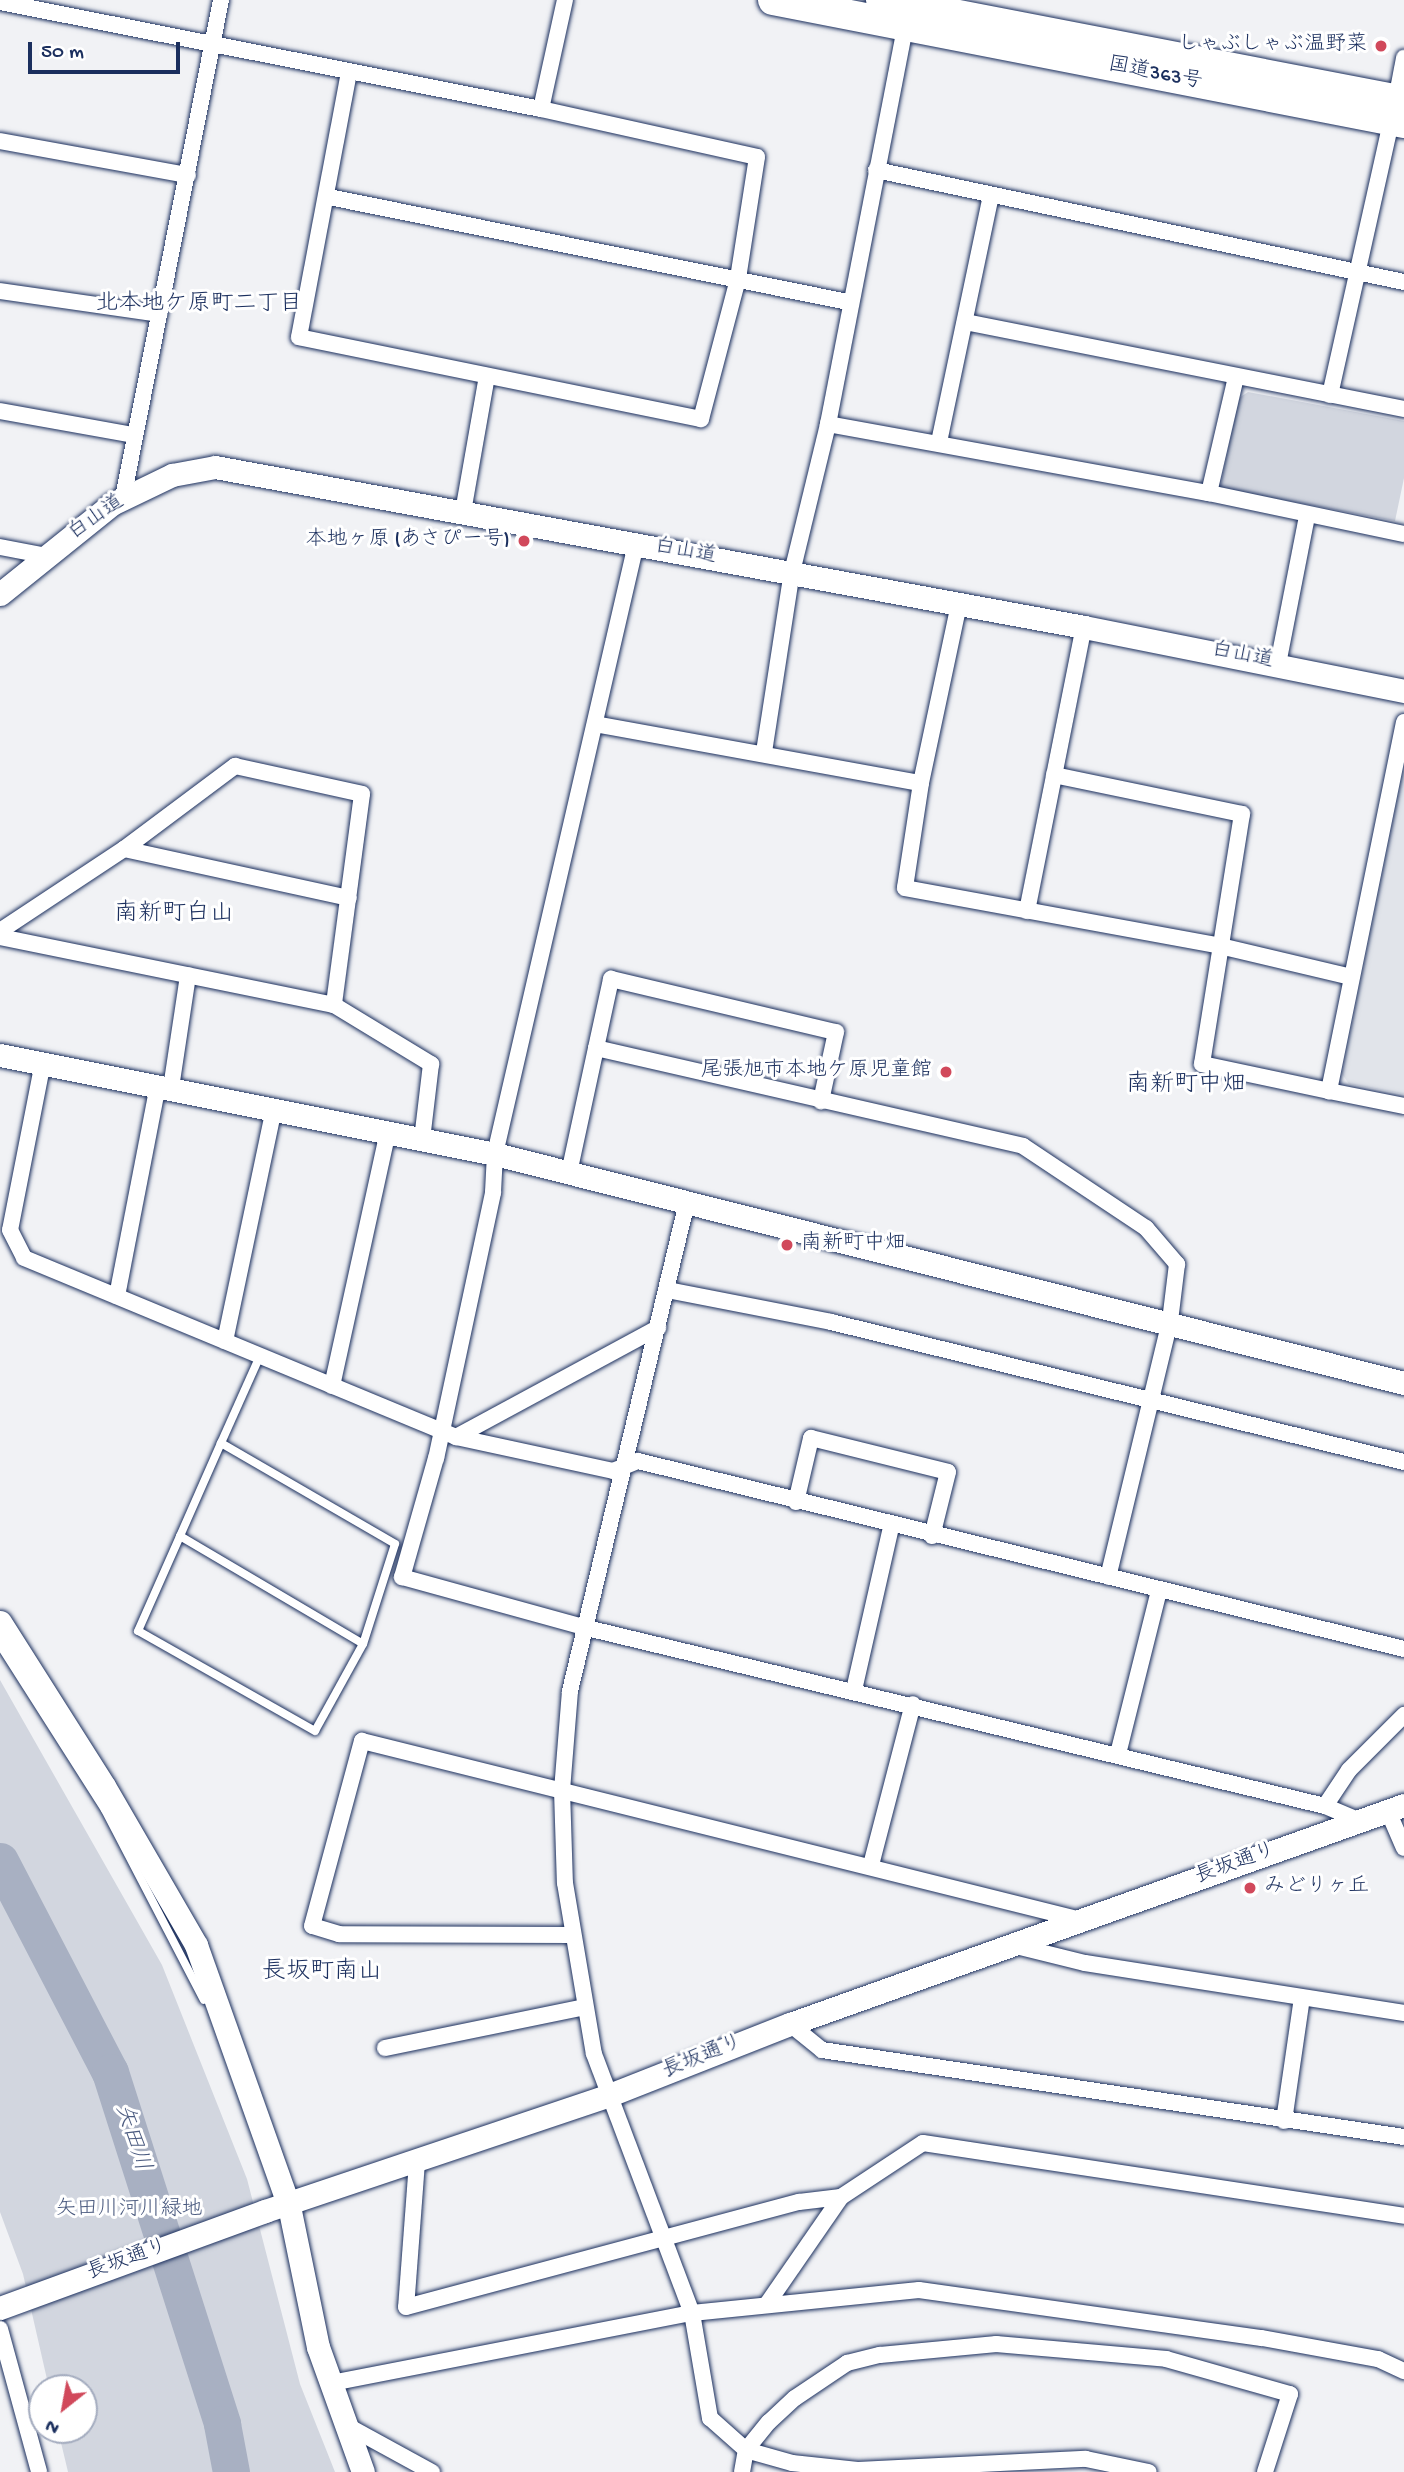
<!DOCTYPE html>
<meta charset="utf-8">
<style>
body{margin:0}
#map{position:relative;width:1404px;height:2472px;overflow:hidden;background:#f1f2f5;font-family:"Gochi Hand","Klee One",sans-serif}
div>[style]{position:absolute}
.built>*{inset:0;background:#e1e4ea}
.green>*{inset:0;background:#d2d6df}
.river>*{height:37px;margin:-18.5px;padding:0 18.5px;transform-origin:18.5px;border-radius:18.5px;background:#a8b0c2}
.roads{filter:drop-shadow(0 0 2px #1b2f5e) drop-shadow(0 0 2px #1b2f5e)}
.lane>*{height:8px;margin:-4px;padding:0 4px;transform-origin:4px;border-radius:4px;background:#fff}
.street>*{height:16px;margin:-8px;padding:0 8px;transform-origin:8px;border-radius:8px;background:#fff}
.secondary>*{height:23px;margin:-11.5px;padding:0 11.5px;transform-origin:11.5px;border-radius:11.5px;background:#fff}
.highway>*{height:30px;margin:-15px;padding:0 15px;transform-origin:15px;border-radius:15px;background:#fff}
.dots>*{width:19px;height:19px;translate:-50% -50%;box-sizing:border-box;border:4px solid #fff;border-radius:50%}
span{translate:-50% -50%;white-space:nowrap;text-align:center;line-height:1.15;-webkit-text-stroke:6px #fff;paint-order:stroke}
.poi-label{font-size:21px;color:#1b2f5e}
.right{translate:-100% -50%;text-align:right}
.left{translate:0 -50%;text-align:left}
.street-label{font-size:21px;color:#1b2f5e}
.park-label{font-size:21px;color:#49597e}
.neighbourhood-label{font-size:23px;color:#1b2f5e}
.water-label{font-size:23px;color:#4c5c81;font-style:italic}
.quarter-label{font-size:24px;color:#1b2f5e}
.north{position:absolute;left:28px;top:2374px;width:70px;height:70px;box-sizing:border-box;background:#fff;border:2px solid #a4acbf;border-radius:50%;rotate:211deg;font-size:19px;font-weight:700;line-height:28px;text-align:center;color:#1b2f5e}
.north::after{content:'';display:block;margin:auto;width:24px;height:32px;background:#d1495b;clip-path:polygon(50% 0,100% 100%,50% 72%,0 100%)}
.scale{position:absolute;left:28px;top:42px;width:152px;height:32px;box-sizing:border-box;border:4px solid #1b2f5e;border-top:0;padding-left:9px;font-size:21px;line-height:24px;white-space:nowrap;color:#1b2f5e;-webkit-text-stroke:5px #fff;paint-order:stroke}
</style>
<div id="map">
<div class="built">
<i style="clip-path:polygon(1404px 767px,1404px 1094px,1349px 1084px,1342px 1074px)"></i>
</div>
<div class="green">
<i style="clip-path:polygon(1248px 392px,1404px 421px,1404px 478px,1395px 521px,1220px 488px,1239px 398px)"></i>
<i style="clip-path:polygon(0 1680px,162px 1965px,247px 2179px,300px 2384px,335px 2472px,68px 2472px,58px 2430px,84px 2430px,84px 2388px,49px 2388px,23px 2274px,0 2212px)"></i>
</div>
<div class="river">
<i style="left:0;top:1861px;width:238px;rotate:62.5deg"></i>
<i style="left:110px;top:2072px;width:369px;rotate:72.3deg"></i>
<i style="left:222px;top:2424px;width:49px;rotate:79.4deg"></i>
</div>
<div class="roads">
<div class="lane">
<i style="left:221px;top:1443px;width:201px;rotate:30.1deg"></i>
<i style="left:395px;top:1544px;width:105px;rotate:107.7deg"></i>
<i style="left:363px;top:1644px;width:99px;rotate:118.9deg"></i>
<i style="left:315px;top:1731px;width:203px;rotate:-150.5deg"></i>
<i style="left:138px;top:1631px;width:104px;rotate:-66.1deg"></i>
<i style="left:180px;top:1536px;width:102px;rotate:-66.2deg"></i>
<i style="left:221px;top:1443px;width:95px;rotate:-65.9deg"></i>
<i style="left:180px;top:1536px;width:212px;rotate:30.5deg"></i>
<i style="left:0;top:1645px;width:196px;rotate:57.5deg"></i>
<i style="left:105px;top:1810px;width:214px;rotate:62.5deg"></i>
</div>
<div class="street">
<i style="left:0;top:2px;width:551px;rotate:11.19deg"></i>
<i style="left:541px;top:109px;width:221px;rotate:12.5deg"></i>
<i style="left:757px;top:157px;width:123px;rotate:98.9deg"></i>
<i style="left:738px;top:279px;width:145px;rotate:104.8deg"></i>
<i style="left:701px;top:419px;width:410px;rotate:-168.5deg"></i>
<i style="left:299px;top:337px;width:269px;rotate:-79.3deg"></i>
<i style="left:1396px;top:100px;width:43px;rotate:-79.2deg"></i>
<i style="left:541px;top:109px;width:112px;rotate:-77.6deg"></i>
<i style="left:0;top:141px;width:191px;rotate:10.3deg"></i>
<i style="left:876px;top:170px;width:540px;rotate:11.98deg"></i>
<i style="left:329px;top:197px;width:530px;rotate:11.44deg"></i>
<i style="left:0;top:291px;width:161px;rotate:8.2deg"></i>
<i style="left:965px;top:322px;width:448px;rotate:11.2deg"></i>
<i style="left:1330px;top:395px;width:281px;rotate:-77.4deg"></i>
<i style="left:0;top:411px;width:136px;rotate:10.2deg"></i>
<i style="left:828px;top:424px;width:387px;rotate:10.3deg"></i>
<i style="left:1209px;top:493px;width:199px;rotate:11.9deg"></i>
<i style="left:939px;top:442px;width:252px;rotate:-78.1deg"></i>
<i style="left:1209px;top:493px;width:119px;rotate:-76.9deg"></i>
<i style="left:123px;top:498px;width:508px;rotate:-78.87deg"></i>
<i style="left:463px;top:512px;width:138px;rotate:-80deg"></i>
<i style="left:636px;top:544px;width:626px;rotate:103.02deg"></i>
<i style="left:495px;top:1154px;width:39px;rotate:93deg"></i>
<i style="left:493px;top:1193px;width:271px;rotate:102.1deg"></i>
<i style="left:436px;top:1458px;width:124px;rotate:105.9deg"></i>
<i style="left:402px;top:1577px;width:192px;rotate:15.4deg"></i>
<i style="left:587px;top:1628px;width:759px;rotate:13.56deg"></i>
<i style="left:1325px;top:1806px;width:38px;rotate:23deg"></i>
<i style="left:0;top:547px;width:48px;rotate:10.8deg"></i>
<i style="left:959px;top:604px;width:183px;rotate:102deg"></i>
<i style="left:921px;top:783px;width:106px;rotate:98.7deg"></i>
<i style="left:905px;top:888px;width:320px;rotate:10.4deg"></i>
<i style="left:1220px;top:946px;width:135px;rotate:13.3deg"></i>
<i style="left:1278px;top:664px;width:151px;rotate:-78.9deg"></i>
<i style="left:1404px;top:722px;width:377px;rotate:101.5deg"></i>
<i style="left:1329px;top:1091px;width:76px;rotate:11.3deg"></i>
<i style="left:595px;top:724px;width:331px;rotate:10.3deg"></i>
<i style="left:764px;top:752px;width:182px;rotate:-81.2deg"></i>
<i style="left:792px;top:572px;width:152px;rotate:-76.3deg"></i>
<i style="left:828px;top:424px;width:413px;rotate:-79deg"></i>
<i style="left:1054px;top:775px;width:192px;rotate:11.7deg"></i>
<i style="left:1242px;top:814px;width:253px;rotate:99.1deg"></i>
<i style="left:1202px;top:1064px;width:130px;rotate:12deg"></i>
<i style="left:124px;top:849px;width:230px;rotate:12.3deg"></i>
<i style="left:1027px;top:911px;width:290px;rotate:-78.7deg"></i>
<i style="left:0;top:931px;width:149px;rotate:-33.5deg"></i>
<i style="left:124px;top:849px;width:139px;rotate:-36.8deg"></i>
<i style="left:235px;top:766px;width:130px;rotate:12.4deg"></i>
<i style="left:362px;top:794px;width:213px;rotate:97.6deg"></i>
<i style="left:334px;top:1005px;width:114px;rotate:31.3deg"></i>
<i style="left:431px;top:1064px;width:76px;rotate:96.8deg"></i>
<i style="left:0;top:937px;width:341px;rotate:11.5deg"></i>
<i style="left:596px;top:1048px;width:71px;rotate:-77.7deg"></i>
<i style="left:611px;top:979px;width:231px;rotate:13.3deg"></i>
<i style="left:836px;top:1032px;width:71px;rotate:102.3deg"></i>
<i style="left:43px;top:1062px;width:171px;rotate:101.1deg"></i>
<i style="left:10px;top:1230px;width:31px;rotate:63deg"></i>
<i style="left:24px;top:1258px;width:468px;rotate:22.5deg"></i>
<i style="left:456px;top:1437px;width:161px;rotate:12.2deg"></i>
<i style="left:613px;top:1471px;width:27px;rotate:-22deg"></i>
<i style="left:638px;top:1461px;width:789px;rotate:13.79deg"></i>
<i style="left:171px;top:1088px;width:114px;rotate:-81.4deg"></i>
<i style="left:569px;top:1173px;width:128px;rotate:-77.8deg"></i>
<i style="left:596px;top:1048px;width:438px;rotate:12.9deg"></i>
<i style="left:1023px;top:1146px;width:148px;rotate:33.7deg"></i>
<i style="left:1146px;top:1228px;width:48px;rotate:49.3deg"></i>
<i style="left:1177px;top:1264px;width:57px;rotate:97deg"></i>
<i style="left:1170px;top:1321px;width:263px;rotate:103.6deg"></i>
<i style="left:687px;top:1202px;width:503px;rotate:103.46deg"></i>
<i style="left:570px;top:1691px;width:99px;rotate:94.6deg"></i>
<i style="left:562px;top:1790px;width:93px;rotate:88.2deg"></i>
<i style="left:565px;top:1883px;width:173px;rotate:80.4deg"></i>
<i style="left:594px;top:2054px;width:277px;rotate:69.3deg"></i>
<i style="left:692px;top:2313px;width:107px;rotate:80.3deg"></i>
<i style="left:710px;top:2418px;width:48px;rotate:41.6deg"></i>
<i style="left:746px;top:2450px;width:48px;rotate:15.8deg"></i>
<i style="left:792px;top:2463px;width:66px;rotate:6.1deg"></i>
<i style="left:858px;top:2470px;width:228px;rotate:-2.8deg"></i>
<i style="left:1086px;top:2459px;width:64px;rotate:11.7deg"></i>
<i style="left:667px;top:1290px;width:167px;rotate:11deg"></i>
<i style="left:831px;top:1322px;width:590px;rotate:13.73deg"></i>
<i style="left:117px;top:1296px;width:215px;rotate:-79deg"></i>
<i style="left:225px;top:1341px;width:237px;rotate:-78.1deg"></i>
<i style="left:332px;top:1386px;width:260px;rotate:-77.6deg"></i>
<i style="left:456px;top:1437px;width:230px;rotate:-28.4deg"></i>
<i style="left:796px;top:1502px;width:66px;rotate:-76.8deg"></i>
<i style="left:811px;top:1438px;width:141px;rotate:13.9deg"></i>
<i style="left:948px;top:1472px;width:66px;rotate:104deg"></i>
<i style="left:854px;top:1690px;width:167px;rotate:-77.2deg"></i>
<i style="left:1118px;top:1754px;width:168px;rotate:-75.9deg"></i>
<i style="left:1325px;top:1806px;width:43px;rotate:-56.3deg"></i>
<i style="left:1349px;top:1770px;width:78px;rotate:-45deg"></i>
<i style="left:1388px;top:1811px;width:40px;rotate:66.6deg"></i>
<i style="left:871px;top:1865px;width:166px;rotate:-75.4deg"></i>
<i style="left:573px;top:1935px;width:234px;rotate:-179.8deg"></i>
<i style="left:339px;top:1934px;width:28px;rotate:-163deg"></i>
<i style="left:312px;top:1926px;width:192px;rotate:-74.9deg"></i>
<i style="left:362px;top:1741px;width:741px;rotate:13.98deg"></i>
<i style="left:1012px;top:1945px;width:75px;rotate:13.9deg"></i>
<i style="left:1085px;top:1963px;width:323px;rotate:8.9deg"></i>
<i style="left:790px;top:2024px;width:41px;rotate:39.1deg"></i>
<i style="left:822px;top:2050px;width:588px;rotate:8.5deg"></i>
<i style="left:385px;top:2048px;width:203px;rotate:-11.6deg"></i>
<i style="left:1284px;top:2121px;width:124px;rotate:-81.7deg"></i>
<i style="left:417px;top:2162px;width:145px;rotate:94.3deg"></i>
<i style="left:406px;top:2307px;width:407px;rotate:-15deg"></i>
<i style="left:799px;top:2202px;width:42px;rotate:-6.8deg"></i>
<i style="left:841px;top:2197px;width:98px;rotate:-33.4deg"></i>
<i style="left:923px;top:2143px;width:487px;rotate:8.6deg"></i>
<i style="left:767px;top:2304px;width:130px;rotate:-55.3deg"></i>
<i style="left:0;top:2329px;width:148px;rotate:74.7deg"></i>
<i style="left:331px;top:2383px;width:368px;rotate:-11deg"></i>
<i style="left:692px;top:2313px;width:228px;rotate:-5.8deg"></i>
<i style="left:919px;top:2290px;width:346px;rotate:8deg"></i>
<i style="left:1262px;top:2338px;width:118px;rotate:10.3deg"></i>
<i style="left:1378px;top:2359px;width:29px;rotate:25deg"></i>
<i style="left:346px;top:2425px;width:98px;rotate:28.7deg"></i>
<i style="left:742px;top:2472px;width:22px;rotate:-80deg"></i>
<i style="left:746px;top:2450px;width:36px;rotate:-51deg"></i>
<i style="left:769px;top:2422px;width:35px;rotate:-43deg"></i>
<i style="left:795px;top:2398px;width:63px;rotate:-33.9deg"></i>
<i style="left:847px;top:2363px;width:34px;rotate:-14deg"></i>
<i style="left:880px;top:2355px;width:117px;rotate:-5.4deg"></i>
<i style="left:996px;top:2344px;width:171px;rotate:5deg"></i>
<i style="left:1166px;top:2359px;width:129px;rotate:15.8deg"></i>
<i style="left:1290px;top:2394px;width:82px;rotate:107.8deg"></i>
</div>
<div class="secondary">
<i style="left:0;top:594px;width:144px;rotate:-38.8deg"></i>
<i style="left:112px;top:504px;width:67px;rotate:-25.8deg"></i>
<i style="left:172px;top:475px;width:44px;rotate:-10.5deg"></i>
<i style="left:215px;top:467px;width:884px;rotate:10.43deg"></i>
<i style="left:1084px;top:627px;width:326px;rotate:11.3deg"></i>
<i style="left:0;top:1055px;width:505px;rotate:11.31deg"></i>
<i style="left:495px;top:1154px;width:937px;rotate:14.14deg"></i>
<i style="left:0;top:1622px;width:194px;rotate:57.6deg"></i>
<i style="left:104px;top:1786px;width:184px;rotate:59.9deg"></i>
<i style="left:196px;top:1945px;width:277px;rotate:70.4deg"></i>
<i style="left:289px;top:2206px;width:144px;rotate:78.4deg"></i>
<i style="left:318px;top:2347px;width:133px;rotate:70.2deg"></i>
<i style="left:0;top:2308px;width:282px;rotate:-20.1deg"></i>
<i style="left:265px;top:2211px;width:366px;rotate:-18.6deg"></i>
<i style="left:612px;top:2094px;width:191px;rotate:-21.5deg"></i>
<i style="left:790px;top:2024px;width:652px;rotate:-19.63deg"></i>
</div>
<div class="highway">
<i style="left:773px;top:0;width:643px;rotate:11.03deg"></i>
<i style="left:881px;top:0;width:533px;rotate:10.93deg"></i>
</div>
</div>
<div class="dots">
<i style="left:1381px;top:46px;background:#d1495b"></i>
<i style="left:524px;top:541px;background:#d1495b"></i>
<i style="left:946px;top:1072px;background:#d1495b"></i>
<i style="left:787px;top:1245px;background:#d1495b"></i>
<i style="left:1250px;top:1888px;background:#d1495b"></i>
</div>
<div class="poi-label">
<span class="right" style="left:1367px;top:46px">しゃぶしゃぶ温野菜</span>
<span class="right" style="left:510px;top:541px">本地ヶ原 (あさぴー号)</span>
<span class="right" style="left:932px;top:1072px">尾張旭市本地ケ原児童館</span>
<span class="left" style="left:801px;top:1245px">南新町中畑</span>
<span class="left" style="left:1264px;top:1888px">みどりヶ丘</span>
</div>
<div class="street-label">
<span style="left:1155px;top:75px;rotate:11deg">国道363号</span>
<span style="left:97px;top:519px;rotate:-35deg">白山道</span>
<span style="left:685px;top:553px;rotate:10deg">白山道</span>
<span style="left:1242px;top:657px;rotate:11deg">白山道</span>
<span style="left:1236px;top:1865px;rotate:-20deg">長坂通り</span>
<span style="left:703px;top:2058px;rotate:-22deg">長坂通り</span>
<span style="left:128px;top:2261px;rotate:-20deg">長坂通り</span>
</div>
<div class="park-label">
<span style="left:129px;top:2211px">矢田川河川緑地</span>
</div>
<div class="neighbourhood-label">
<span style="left:199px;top:305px">北本地ケ原町二丁目</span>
</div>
<div class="water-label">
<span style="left:131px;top:2138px;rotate:72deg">矢田川</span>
</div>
<div class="quarter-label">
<span style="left:174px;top:915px">南新町白山</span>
<span style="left:1186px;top:1086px">南新町中畑</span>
<span style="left:322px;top:1973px">長坂町南山</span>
</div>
<div class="north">N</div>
<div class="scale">50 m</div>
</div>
